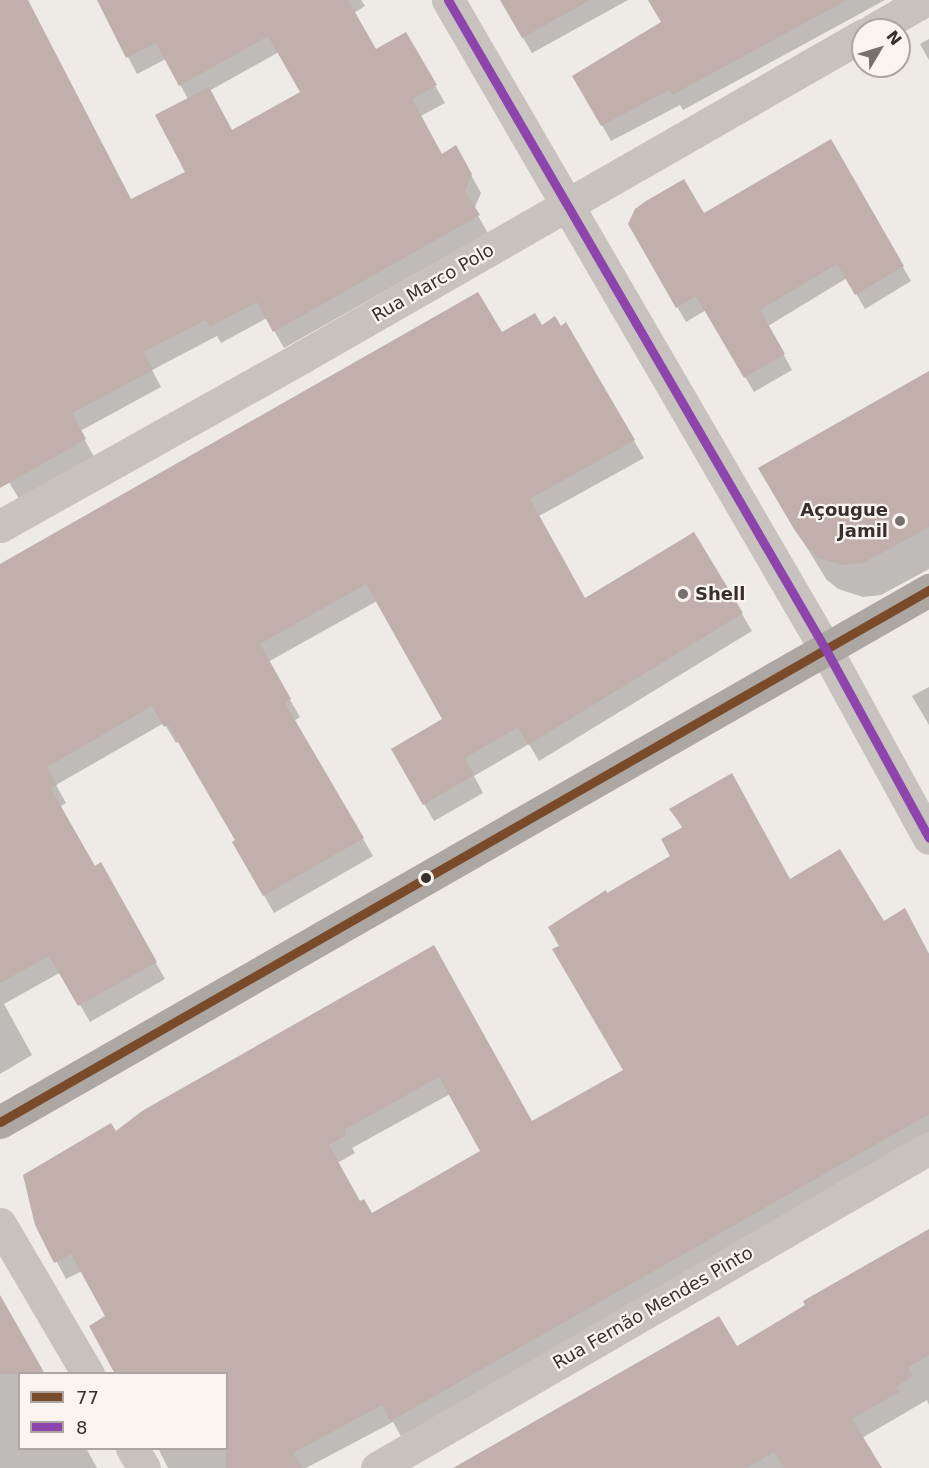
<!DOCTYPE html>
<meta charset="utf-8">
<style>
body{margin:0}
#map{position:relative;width:929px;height:1468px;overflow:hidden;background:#eeeae6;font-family:"DejaVu Sans",sans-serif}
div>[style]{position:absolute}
.shadow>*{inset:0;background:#0003}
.building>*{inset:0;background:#c0afaa}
.minor>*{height:33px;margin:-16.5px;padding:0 16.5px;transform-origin:16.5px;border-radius:16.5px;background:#c8c2be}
.major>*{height:33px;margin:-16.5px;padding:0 16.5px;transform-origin:16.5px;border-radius:16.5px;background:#ada7a3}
.bus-1>*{height:9px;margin:-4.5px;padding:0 4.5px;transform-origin:4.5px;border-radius:4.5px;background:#7a4b2a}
.bus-2>*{height:9px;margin:-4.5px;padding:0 4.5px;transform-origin:4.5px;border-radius:4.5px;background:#8e44ad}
.dots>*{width:16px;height:16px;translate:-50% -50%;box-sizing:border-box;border:3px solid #f9f4ef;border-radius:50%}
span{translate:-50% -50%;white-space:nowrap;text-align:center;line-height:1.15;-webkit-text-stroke:4.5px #f9f4ef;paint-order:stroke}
.street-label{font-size:18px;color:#392f2d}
.poi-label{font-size:18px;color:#392f2d;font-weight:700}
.right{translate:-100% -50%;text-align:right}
.left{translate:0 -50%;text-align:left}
.legend{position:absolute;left:18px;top:1372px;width:210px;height:78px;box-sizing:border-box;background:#f9f4ef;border:2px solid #aca5a1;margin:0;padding:8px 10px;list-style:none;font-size:18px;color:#392f2d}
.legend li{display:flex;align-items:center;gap:12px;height:30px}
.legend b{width:30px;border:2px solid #aca5a1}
.north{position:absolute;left:851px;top:18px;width:60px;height:60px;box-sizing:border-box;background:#f9f4ef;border:2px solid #aca5a1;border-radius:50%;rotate:52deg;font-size:16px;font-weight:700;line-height:24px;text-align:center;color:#392f2d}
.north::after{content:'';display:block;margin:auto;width:21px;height:27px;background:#78706e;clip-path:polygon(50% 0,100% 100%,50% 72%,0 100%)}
</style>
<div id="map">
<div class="shadow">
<i style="clip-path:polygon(evenodd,0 0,27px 0,131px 201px,187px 172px,188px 99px,166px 59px,137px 74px,102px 7px,116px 0,361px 0,365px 6px,354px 13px,376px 51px,406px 34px,445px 103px,421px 116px,442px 156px,465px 164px,481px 193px,474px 209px,488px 233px,284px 348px,267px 318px,221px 343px,217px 336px,152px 370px,161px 387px,80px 431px,94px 457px,19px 499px,9px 482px,0 0,279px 52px,302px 93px,232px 132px,209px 91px,279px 52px)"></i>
<i style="clip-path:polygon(501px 0,628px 0,532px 53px)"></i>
<i style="clip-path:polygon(650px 0,885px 0,683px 110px,680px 105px,611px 141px,574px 76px,663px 23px)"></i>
<i style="clip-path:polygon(929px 39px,929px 60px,920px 44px)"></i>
<i style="clip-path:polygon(830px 141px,911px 281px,865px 309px,847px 278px,768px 326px,792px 370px,754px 392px,706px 310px,686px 322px,629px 224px,703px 215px)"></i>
<i style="clip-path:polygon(566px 324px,644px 458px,539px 516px,585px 600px,742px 614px,752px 631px,539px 761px,529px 744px,474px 776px,483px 793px,434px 821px,393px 750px,444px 720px,377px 601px,268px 662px,300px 717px,294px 721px,373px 856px,274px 913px,234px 842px,237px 840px,179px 741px,176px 743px,164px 723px,56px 785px,66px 803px,60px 807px,95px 868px,100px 864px,165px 979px,90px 1022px,61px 972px,4px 1004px,32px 1055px,0 1074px,0 565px,502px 334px,542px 327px,560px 328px)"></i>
<i style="clip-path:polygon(929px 383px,929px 569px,881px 595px,863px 597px,838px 589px,826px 579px,778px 500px)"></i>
<i style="clip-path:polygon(929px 687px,929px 725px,912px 696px)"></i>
<i style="clip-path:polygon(evenodd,671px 810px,790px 881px,883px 923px,905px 910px,929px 954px,929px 1137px,402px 1438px,393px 1422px,306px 1468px,168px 1468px,158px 1448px,226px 1448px,226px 1374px,107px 1317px,82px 1271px,66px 1279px,36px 1223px,116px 1133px,433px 947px,532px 1123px,625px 1070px,561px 946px,607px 895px,672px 857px,683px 829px,671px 810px,450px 1094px,482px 1152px,372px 1215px,360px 1203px,337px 1163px,355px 1153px,352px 1148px,450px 1094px)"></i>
<i style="clip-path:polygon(929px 1230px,929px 1405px,927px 1400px,862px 1438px,881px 1468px,460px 1468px,737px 1348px)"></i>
<i style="clip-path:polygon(0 1298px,20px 1374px,20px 1448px,86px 1448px,97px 1468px,0 1468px)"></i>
</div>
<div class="building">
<i style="clip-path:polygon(0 0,28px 0,131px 199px,185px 172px,155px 115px,209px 87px,232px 130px,300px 92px,268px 36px,179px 86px,156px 43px,126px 58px,97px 0,348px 0,376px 49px,406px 32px,437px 85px,412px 99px,442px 154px,456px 145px,472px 174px,465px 191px,480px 215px,273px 332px,257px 302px,210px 327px,206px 320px,143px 352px,153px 370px,72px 413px,86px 439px,0 488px)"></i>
<i style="clip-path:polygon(500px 0,590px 0,522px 38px)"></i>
<i style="clip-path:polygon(648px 0,847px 0,672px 95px,669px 90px,601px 126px,572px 76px,661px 22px)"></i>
<i style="clip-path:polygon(831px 139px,904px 266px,855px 295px,837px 264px,760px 310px,785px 354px,744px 378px,696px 296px,676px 308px,628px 224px,635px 209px,646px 201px,684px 179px,704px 213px)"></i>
<i style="clip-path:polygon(478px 292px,502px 332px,535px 313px,542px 325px,555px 316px,561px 326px,566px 322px,635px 440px,530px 499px,585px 598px,694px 532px,743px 613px,528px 745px,518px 727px,465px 758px,474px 775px,423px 805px,391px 749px,442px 719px,366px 584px,260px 644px,291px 699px,285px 703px,364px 838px,263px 896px,232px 842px,235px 840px,168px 725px,164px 727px,152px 706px,47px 767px,57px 785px,51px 789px,95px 866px,101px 862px,157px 962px,78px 1006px,49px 956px,0 983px,0 564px)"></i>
<i style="clip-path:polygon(929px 371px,929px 527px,863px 563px,844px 565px,818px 558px,806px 546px,794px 529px,758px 468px)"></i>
<i style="clip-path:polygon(evenodd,732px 773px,790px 879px,840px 849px,884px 921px,905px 908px,929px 954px,929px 1114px,391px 1421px,382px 1405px,293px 1453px,302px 1468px,226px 1468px,226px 1374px,115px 1374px,89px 1326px,105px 1316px,71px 1254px,54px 1263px,35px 1225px,23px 1175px,111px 1123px,116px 1131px,142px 1111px,434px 945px,532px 1121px,623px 1070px,552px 949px,559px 946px,548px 927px,606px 890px,607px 893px,670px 856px,661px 839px,683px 827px,669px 809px,732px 773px,439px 1077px,480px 1151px,372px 1213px,364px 1199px,360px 1201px,329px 1145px,346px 1135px,344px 1130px,439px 1077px)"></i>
<i style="clip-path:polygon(929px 1229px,929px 1355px,908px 1367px,913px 1376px,896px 1387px,899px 1392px,852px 1419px,882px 1468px,784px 1468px,774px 1452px,746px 1468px,453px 1468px,719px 1316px,737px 1346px,805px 1305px,803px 1301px)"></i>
<i style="clip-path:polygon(0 1295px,45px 1374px,0 1374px)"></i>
</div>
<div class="minor">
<i style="left:448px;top:0;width:752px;rotate:59.82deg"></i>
<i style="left:826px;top:650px;width:214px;rotate:61.3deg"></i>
<i style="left:873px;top:30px;width:60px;rotate:-30deg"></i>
<i style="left:0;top:526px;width:346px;rotate:-29.2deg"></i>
<i style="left:302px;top:357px;width:647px;rotate:-29.85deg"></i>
<i style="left:0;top:1224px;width:174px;rotate:59.6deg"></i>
<i style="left:132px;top:1448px;width:23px;rotate:59deg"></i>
<i style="left:377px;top:1468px;width:638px;rotate:-30.1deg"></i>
</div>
<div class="major">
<i style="left:0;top:1122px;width:1071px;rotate:-29.8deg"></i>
</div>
<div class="bus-1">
<i style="left:0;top:1122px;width:1071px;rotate:-29.8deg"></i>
</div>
<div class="bus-2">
<i style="left:448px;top:0;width:752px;rotate:59.82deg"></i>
<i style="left:826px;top:650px;width:214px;rotate:61.3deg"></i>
</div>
<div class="dots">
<i style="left:900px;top:521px;background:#78706e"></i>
<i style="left:683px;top:594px;background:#78706e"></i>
<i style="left:426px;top:878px;background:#392f2d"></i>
</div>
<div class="street-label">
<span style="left:433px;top:283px;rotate:-30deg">Rua Marco Polo</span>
<span style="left:653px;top:1308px;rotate:-30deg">Rua Fernão Mendes Pinto</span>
</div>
<div class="poi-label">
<span class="right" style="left:888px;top:521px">Açougue<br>Jamil</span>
<span class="left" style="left:695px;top:594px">Shell</span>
</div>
<ul class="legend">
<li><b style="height:8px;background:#7a4b2a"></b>77</li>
<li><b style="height:8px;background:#8e44ad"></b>8</li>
</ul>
<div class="north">N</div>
</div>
